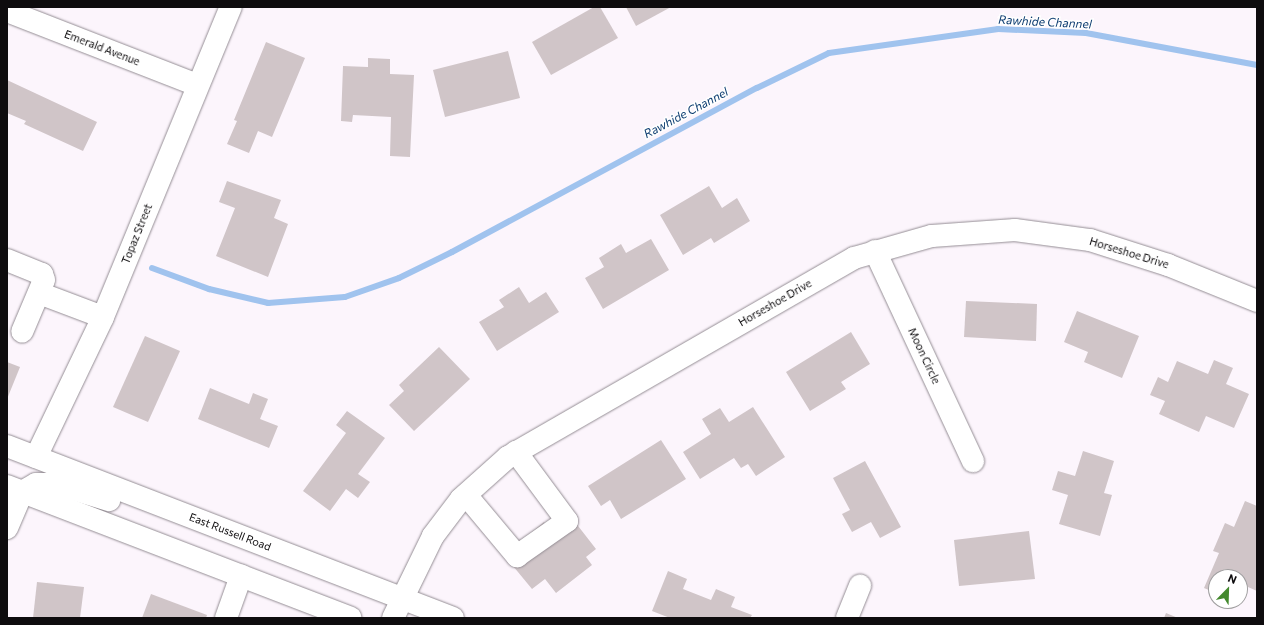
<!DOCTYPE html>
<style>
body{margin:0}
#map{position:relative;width:1264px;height:625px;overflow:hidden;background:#fcf5fc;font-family:Commissioner,sans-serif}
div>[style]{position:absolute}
.stream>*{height:6px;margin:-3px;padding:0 3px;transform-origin:3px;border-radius:3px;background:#a0c3ee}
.building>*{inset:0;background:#d0c5c8}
.roads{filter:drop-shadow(0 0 1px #948d94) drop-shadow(0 0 1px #948d94)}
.minor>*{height:22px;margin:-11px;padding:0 11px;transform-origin:11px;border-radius:11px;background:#fff}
.major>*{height:22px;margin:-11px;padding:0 11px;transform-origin:11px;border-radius:11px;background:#fff}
span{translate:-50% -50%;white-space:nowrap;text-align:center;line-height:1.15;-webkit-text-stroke:3px #fff;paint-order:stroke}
.street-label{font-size:11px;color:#0e0c0e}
.water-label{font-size:12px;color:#0e3d71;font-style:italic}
.frame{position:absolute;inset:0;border:8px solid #0e0c0e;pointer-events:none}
.north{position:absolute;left:1208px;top:569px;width:40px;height:40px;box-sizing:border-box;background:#fff;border:1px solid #9f9e9f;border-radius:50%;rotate:23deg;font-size:11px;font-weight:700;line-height:16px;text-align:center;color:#0e0c0e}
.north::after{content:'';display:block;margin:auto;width:14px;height:18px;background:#44892e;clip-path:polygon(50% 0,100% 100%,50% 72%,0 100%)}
</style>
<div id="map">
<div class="stream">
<i style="left:152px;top:268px;width:61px;rotate:20.2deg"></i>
<i style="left:209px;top:289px;width:61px;rotate:13.3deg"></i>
<i style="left:268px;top:303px;width:77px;rotate:-4.5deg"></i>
<i style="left:345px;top:297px;width:57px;rotate:-19.4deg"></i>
<i style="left:399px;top:278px;width:59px;rotate:-26.1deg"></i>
<i style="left:452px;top:252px;width:346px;rotate:-28.3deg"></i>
<i style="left:757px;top:88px;width:80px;rotate:-25.9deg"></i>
<i style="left:829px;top:53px;width:171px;rotate:-8.1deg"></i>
<i style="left:998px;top:29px;width:88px;rotate:2.6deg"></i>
<i style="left:1086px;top:33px;width:174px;rotate:10.6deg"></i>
</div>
<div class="building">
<i style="clip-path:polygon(594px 7px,600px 7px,618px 38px,551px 75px,532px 42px)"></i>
<i style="clip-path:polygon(626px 7px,671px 7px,636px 26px)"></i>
<i style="clip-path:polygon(266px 42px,305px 58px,272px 137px,258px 131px,249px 153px,227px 144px,237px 121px,234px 120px)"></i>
<i style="clip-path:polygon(508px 51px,520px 98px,445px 117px,433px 70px)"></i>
<i style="clip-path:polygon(368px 58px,390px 59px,390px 74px,414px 75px,410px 157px,390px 156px,391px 117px,353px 115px,352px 122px,341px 121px,343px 66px,368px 67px)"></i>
<i style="clip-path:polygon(7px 80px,97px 122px,83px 151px,24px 124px,26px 121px,7px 113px)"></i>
<i style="clip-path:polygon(227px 181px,281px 200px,274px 218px,288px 224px,268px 277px,216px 256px,235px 208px,219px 202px)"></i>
<i style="clip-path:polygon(709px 186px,722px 208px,737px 198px,750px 221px,714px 243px,711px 238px,683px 255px,660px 215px)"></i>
<i style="clip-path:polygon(651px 239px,669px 270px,603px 309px,585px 278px,604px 267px,599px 258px,621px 244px,626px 253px)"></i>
<i style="clip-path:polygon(519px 287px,529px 303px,546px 292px,559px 312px,497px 351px,479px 322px,504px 307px,499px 300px)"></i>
<i style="clip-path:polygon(966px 301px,1037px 304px,1036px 341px,964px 337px)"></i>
<i style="clip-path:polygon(1077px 311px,1139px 336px,1122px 378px,1084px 362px,1088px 352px,1064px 342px)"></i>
<i style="clip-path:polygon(851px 332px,870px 364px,841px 382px,846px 389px,810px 411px,786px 372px)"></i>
<i style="clip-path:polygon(145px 336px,180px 351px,148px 422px,113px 407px)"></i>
<i style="clip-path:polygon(439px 347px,470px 379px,414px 431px,389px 405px,404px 391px,399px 385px)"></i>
<i style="clip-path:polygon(1214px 360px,1233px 368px,1226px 384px,1249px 394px,1234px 428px,1206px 416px,1199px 432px,1159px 414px,1165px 401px,1150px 395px,1158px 377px,1168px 382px,1177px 361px,1208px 374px)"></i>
<i style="clip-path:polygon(7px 362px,20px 367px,7px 399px)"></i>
<i style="clip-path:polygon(210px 388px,249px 404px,253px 393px,268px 399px,260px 419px,278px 426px,269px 448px,198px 419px)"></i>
<i style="clip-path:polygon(753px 407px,785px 457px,756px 476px,748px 464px,741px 468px,734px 458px,700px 479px,683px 452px,711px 434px,702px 419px,720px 408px,729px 422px)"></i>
<i style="clip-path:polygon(347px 411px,385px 438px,358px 474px,370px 482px,358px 498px,346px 489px,330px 511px,303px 491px,346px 433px,336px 425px)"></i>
<i style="clip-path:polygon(661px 440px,686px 479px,621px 519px,610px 500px,601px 506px,588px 486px)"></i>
<i style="clip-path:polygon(1083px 451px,1114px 461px,1104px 493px,1112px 495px,1100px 536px,1059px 524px,1068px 495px,1052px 490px,1058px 471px,1075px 476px)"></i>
<i style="clip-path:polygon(865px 461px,901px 527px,880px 538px,871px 522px,852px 532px,842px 514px,850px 510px,833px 478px)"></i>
<i style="clip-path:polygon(1245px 501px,1257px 506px,1257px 591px,1248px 587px,1241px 604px,1233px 601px,1240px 601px,1240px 577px,1216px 577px,1216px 593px,1204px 588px,1219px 553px,1213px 551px,1225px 523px,1234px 527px)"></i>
<i style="clip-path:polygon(544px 522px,557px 537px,575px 522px,596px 549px,586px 557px,592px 565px,556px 593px,545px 579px,532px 589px,513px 566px,526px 537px)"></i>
<i style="clip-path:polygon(1029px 531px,1035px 579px,959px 586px,954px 540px)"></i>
<i style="clip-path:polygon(668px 571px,687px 579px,683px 589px,711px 600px,716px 589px,735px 597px,731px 607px,752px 615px,750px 618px,670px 618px,652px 611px)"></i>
<i style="clip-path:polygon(37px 582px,84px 587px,80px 618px,33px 618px)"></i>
<i style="clip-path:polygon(151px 594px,207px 615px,206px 618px,142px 618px)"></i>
<i style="clip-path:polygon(1166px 613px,1178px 618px,1164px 618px)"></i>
</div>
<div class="roads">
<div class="minor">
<i style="left:7px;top:11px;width:204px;rotate:21.3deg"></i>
<i style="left:875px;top:251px;width:232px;rotate:65deg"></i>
<i style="left:7px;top:260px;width:38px;rotate:22deg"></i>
<i style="left:42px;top:274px;width:6px;rotate:72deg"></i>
<i style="left:44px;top:280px;width:56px;rotate:112.9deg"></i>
<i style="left:39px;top:293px;width:68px;rotate:20.6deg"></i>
<i style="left:36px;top:457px;width:155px;rotate:-64.4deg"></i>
<i style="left:103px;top:317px;width:335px;rotate:-67.6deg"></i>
<i style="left:466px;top:495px;width:80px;rotate:50.1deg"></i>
<i style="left:517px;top:556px;width:61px;rotate:-35deg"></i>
<i style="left:567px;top:521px;width:86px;rotate:-126.5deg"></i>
<i style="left:7px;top:528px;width:39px;rotate:-67deg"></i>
<i style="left:226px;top:618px;width:45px;rotate:-70.3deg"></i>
<i style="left:393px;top:618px;width:91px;rotate:-64deg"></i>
<i style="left:433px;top:536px;width:46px;rotate:-52.9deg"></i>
<i style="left:461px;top:499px;width:63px;rotate:-41.8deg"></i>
<i style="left:508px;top:457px;width:399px;rotate:-29.9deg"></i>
<i style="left:854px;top:258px;width:81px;rotate:-15.8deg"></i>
<i style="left:932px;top:236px;width:83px;rotate:-4.1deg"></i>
<i style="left:1015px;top:230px;width:76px;rotate:7.6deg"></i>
<i style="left:1090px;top:240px;width:82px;rotate:17.8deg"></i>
<i style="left:1168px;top:265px;width:96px;rotate:22deg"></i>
<i style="left:847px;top:618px;width:35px;rotate:-68deg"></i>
</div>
<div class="major">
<i style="left:7px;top:446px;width:478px;rotate:21.1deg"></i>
<i style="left:7px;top:486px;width:368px;rotate:21deg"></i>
<i style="left:22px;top:492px;width:16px;rotate:-30deg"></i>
<i style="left:36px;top:484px;width:11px"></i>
<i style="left:47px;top:484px;width:26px;rotate:11deg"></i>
<i style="left:73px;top:489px;width:38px;rotate:17deg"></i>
</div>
</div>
<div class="street-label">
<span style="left:102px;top:48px;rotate:21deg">Emerald Avenue</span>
<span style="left:137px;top:234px;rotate:-68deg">Topaz Street</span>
<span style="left:1129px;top:253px;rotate:17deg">Horseshoe Drive</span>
<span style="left:775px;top:303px;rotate:-30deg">Horseshoe Drive</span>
<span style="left:924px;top:356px;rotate:65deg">Moon Circle</span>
<span style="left:230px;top:532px;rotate:21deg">East Russell Road</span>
</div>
<div class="water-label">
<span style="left:1045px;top:22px;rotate:3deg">Rawhide Channel</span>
<span style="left:686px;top:113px;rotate:-28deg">Rawhide Channel</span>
</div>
<div class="frame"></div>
<div class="north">N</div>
</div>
